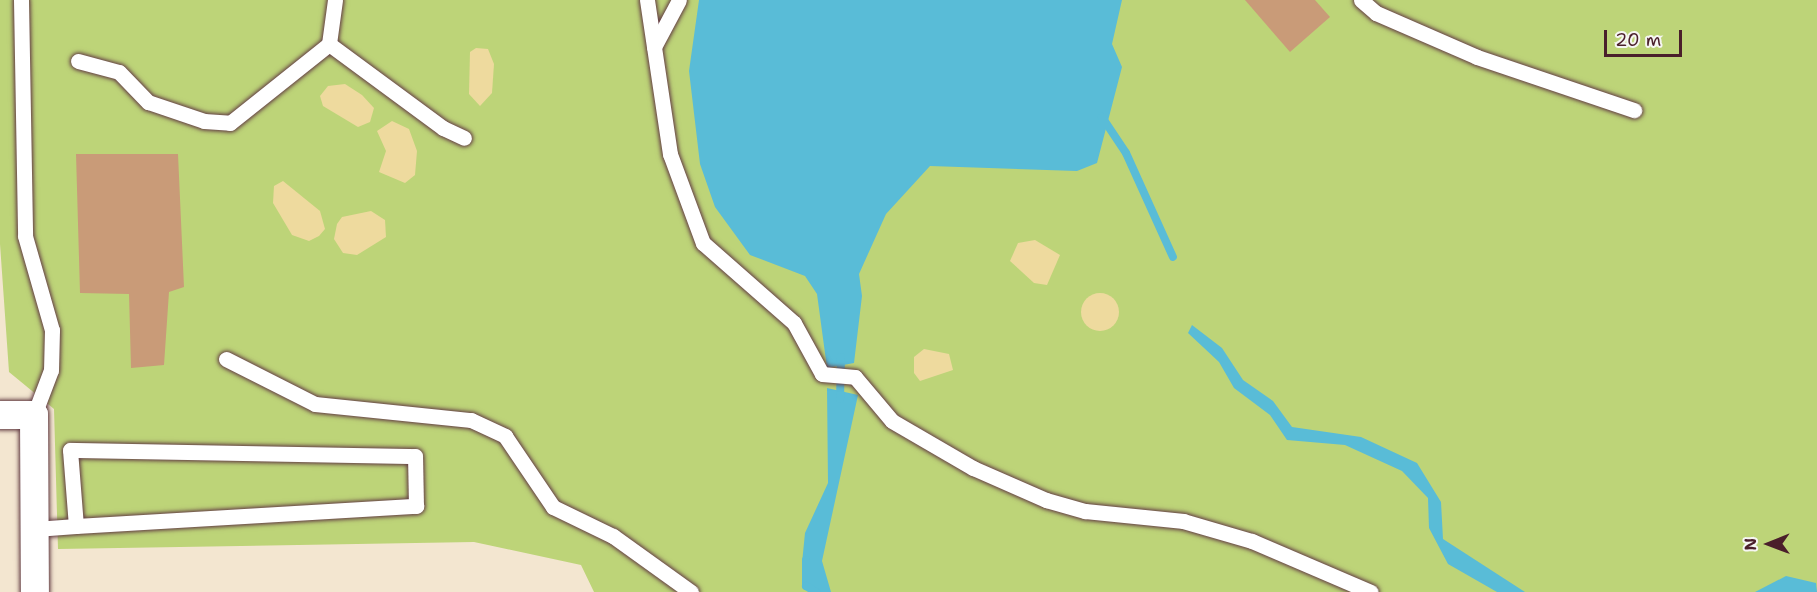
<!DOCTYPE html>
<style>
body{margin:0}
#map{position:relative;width:1817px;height:592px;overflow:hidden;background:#f3e6d0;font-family:"Shantell Sans",sans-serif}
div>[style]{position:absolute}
.green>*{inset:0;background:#bdd478}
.sand>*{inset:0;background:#eeda9e}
.round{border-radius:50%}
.water>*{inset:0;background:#59bcd7}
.stream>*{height:8px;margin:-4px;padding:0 4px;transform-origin:4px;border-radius:4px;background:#59bcd7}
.building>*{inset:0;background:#c99b78}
.roads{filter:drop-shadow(0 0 2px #633d44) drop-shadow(0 0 2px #633d44)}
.lane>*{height:15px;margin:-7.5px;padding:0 7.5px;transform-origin:7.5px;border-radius:7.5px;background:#fff}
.street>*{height:28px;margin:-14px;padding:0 14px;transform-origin:14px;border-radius:14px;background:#fff}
span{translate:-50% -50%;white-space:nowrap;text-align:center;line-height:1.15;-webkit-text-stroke:4.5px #f6f6f2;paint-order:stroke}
.north{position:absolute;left:1739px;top:514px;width:60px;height:60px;-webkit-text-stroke:4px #f6f6f2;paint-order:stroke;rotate:269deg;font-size:16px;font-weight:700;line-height:24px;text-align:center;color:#4a1f2b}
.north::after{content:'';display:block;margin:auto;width:21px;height:27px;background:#4a1f2b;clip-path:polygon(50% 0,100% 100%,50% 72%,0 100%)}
.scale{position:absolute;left:1604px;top:30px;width:78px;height:27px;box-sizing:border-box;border:3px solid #4a1f2b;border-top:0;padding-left:8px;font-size:18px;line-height:21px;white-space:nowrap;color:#4a1f2b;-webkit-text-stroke:4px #f6f6f2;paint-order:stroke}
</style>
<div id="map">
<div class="green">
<i style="clip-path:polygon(0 0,1817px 0,1817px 592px,594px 592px,581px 565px,474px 542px,58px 549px,54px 409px,9px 372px,0 244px)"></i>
</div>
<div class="sand">
<i style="clip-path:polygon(476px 48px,488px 49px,494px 64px,492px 93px,480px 106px,469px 94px,470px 52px)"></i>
<i style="clip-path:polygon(328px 86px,345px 84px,362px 95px,374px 108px,370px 122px,358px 127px,323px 106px,320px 96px)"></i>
<i style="clip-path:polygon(392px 121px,409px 129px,417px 151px,415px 175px,405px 183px,379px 172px,386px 151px,377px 131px)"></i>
<i style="clip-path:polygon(283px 181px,320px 211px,325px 229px,319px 236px,309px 241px,292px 235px,273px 203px,274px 186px)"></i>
<i style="clip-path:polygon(371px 211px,385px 220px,386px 237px,357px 255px,343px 253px,334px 239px,337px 224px,342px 217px)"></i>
<i style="clip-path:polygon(1035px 240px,1060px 255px,1047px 285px,1034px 283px,1010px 261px,1018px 243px)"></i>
<i class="round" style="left:1081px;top:293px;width:38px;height:38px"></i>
<i style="clip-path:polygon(924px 349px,949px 354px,953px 370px,920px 381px,914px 373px,914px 357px)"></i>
</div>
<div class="water">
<i style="clip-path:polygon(699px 0,1122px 0,1112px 44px,1122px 67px,1097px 163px,1077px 171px,930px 166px,886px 214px,859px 274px,862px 296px,854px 363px,827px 368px,817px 294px,805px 276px,750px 255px,715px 207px,700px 164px,689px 71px)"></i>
<i style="clip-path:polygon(1192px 325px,1222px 348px,1243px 380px,1273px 401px,1292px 427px,1361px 437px,1417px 463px,1441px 502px,1443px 539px,1525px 592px,1497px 592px,1448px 564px,1429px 528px,1428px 498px,1402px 471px,1345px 445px,1287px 440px,1270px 415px,1234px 388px,1219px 362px,1188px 333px)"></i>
<i style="clip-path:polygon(827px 388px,858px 395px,822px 561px,831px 592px,813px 592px,802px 563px,805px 533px,828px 483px)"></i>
<i style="clip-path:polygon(1786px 576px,1816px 583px,1817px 592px,1755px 592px)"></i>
</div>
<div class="stream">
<i style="left:1102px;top:117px;width:43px;rotate:56.3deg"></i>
<i style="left:1126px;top:153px;width:114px;rotate:65.7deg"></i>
<i style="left:840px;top:399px;width:42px;rotate:-88.6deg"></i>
<i style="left:806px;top:560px;width:26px;rotate:90deg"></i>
<i style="left:806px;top:586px;width:12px;rotate:31deg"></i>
</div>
<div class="building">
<i style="clip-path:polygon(1245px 0,1315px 0,1330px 17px,1290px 52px)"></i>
<i style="clip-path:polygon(76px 154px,178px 154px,184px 287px,169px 292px,164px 365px,131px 368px,129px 294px,80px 293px)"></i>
</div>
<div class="roads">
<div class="lane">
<i style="left:21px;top:0;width:236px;rotate:89deg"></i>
<i style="left:25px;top:236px;width:98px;rotate:74deg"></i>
<i style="left:52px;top:330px;width:40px;rotate:91.4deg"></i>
<i style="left:51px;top:370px;width:48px;rotate:110.7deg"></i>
<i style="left:335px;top:0;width:44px;rotate:97.8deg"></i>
<i style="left:329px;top:44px;width:142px;rotate:36.4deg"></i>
<i style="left:443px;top:128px;width:23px;rotate:25deg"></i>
<i style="left:647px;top:0;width:156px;rotate:81.5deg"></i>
<i style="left:670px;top:154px;width:95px;rotate:69.7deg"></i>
<i style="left:703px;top:243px;width:121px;rotate:41.3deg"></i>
<i style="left:794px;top:323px;width:58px;rotate:61.2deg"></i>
<i style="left:822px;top:374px;width:33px;rotate:5deg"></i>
<i style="left:855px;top:377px;width:57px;rotate:49.9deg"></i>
<i style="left:892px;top:421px;width:94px;rotate:30.1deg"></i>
<i style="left:973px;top:468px;width:80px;rotate:23.7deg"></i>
<i style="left:1046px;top:500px;width:41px;rotate:15.8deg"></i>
<i style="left:1085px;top:511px;width:99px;rotate:5.8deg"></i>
<i style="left:1183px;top:521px;width:72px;rotate:16.2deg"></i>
<i style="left:1252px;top:541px;width:129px;rotate:23.2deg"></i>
<i style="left:1361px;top:0;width:20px;rotate:41deg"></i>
<i style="left:1376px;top:13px;width:110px;rotate:23.5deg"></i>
<i style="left:1477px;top:57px;width:166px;rotate:18.7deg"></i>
<i style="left:654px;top:47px;width:53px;rotate:-62deg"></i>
<i style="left:78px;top:61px;width:42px;rotate:15deg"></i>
<i style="left:119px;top:72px;width:42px;rotate:46deg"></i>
<i style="left:148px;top:102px;width:59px;rotate:18.7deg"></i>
<i style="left:204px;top:121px;width:26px;rotate:4deg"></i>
<i style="left:230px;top:123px;width:127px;rotate:-38.6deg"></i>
<i style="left:226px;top:359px;width:100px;rotate:26.8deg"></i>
<i style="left:315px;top:404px;width:157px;rotate:5.9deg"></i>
<i style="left:471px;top:420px;width:38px;rotate:25deg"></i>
<i style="left:505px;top:436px;width:86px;rotate:55.9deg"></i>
<i style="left:553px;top:507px;width:67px;rotate:25.8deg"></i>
<i style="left:613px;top:536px;width:96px;rotate:35.7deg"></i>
<i style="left:35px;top:529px;width:41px;rotate:-4.2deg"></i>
<i style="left:76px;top:526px;width:341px;rotate:-3.4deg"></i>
<i style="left:416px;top:506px;width:50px;rotate:-91.1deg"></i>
<i style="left:415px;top:456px;width:345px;rotate:-179deg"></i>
<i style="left:70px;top:450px;width:76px;rotate:85.5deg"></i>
</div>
<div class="street">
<i style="left:0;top:415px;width:34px"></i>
<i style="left:34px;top:415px;width:177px;rotate:89.7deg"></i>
</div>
</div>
<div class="north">N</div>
<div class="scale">20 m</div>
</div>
